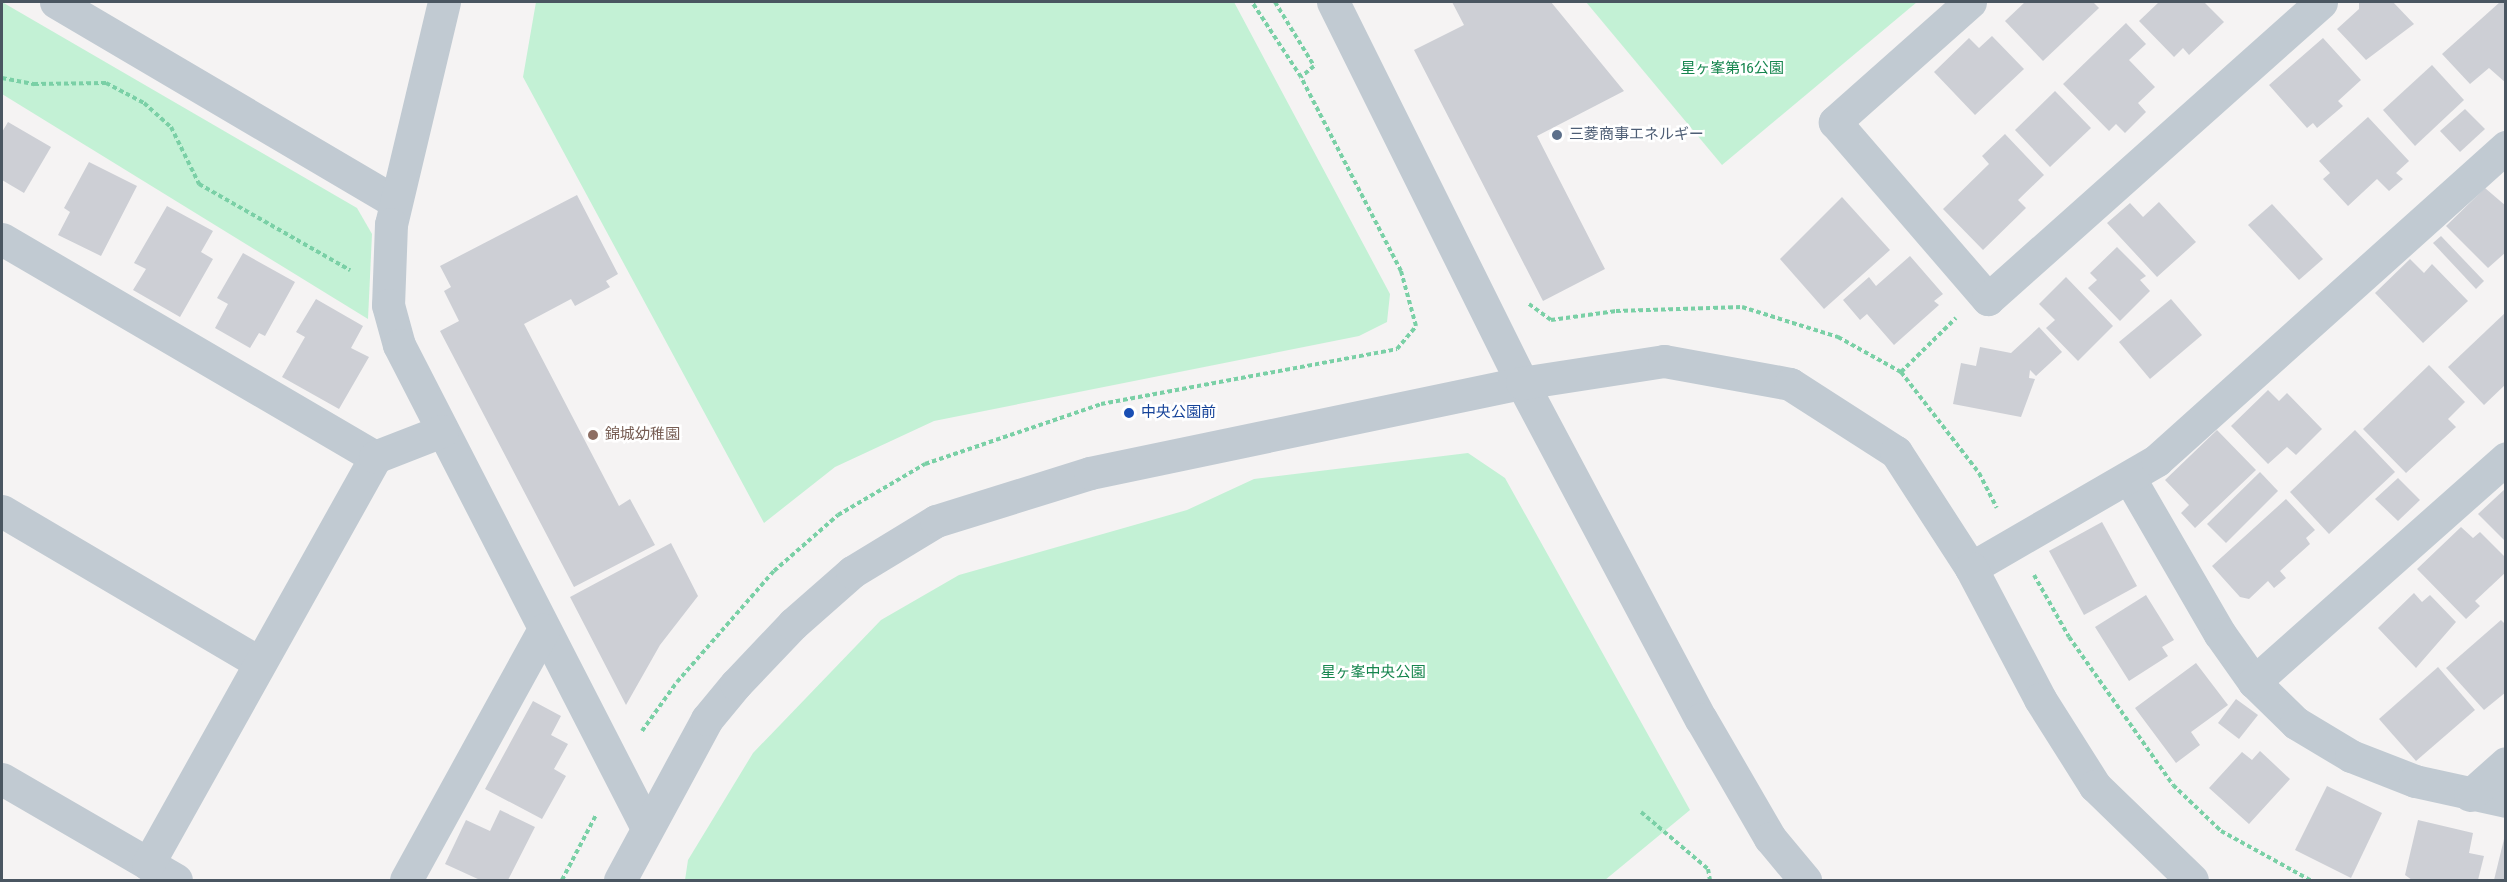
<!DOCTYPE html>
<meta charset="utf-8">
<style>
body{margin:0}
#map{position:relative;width:2507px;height:882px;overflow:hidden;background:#f5f3f3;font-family:"Fira Sans Condensed","Noto Sans JP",sans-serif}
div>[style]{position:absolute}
.green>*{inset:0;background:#c3f1d5}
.building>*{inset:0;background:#cdcfd5}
.path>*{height:4px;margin-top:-2px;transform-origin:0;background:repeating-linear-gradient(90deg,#7ad0a6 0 4.5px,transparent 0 7.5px)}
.minor>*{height:33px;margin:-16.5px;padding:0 16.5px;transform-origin:16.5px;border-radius:16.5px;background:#c1cad2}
.dots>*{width:16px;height:16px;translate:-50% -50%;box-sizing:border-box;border:3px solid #fff;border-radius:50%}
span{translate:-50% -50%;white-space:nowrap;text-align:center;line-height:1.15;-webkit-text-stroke:5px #fff;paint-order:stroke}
.park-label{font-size:15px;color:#17864f}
.service-label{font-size:15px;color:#4e5e75}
.left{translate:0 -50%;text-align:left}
.transit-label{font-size:15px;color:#164399}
.education-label{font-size:15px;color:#785e54}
.frame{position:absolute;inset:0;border:3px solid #4a5661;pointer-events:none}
</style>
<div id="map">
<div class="green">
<i style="clip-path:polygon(2px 2px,357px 208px,372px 234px,368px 319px,2px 94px)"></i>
<i style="clip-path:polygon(536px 2px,1234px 2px,1390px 294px,1387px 322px,1359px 336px,934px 421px,835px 467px,764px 523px,523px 77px)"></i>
<i style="clip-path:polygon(1586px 2px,1917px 2px,1722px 165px)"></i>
<i style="clip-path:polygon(1468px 453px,1505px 478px,1690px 810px,1605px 880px,685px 880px,688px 860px,753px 753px,881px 620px,959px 575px,1187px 510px,1254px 479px)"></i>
</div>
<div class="building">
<i style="clip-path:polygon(1452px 2px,1551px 2px,1624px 91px,1537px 136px,1605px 269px,1543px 301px,1414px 50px,1464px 25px)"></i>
<i style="clip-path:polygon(2025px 2px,2093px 2px,2099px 8px,2043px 61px,2005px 21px)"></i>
<i style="clip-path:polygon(2159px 2px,2204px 2px,2224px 22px,2189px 55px,2183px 48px,2174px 57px,2139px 21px)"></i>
<i style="clip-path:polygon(2359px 2px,2393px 2px,2414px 24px,2366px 60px,2337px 29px,2359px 9px)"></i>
<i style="clip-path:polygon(2500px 2px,2506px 2px,2506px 83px,2489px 68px,2470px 84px,2442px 54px)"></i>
<i style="clip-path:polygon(2126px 23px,2146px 44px,2129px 60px,2155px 87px,2138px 103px,2146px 112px,2125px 133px,2116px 124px,2109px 131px,2063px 84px)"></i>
<i style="clip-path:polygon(1992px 36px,2024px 69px,1975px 115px,1934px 72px,1969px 38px,1979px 48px)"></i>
<i style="clip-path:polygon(2323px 38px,2361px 80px,2338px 101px,2343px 106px,2317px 128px,2313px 123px,2307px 128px,2269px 85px)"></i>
<i style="clip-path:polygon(2432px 65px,2464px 100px,2415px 146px,2383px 110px)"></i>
<i style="clip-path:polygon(2055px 91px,2091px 128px,2050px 167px,2015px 130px)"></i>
<i style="clip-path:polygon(2465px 109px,2485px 129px,2460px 152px,2440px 131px)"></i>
<i style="clip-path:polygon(2368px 117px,2409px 161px,2396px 173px,2403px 179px,2389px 191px,2377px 179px,2348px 206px,2323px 179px,2330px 173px,2319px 161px)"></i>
<i style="clip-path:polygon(8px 122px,51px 147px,24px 193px,2px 180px,2px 132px)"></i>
<i style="clip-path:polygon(2005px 134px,2044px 175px,2018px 200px,2026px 208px,1983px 250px,1943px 209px,1989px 164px,1982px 156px)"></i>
<i style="clip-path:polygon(89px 162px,137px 186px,101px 256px,58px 235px,70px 212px,64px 208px)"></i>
<i style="clip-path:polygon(2485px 188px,2506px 206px,2506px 252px,2488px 268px,2446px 226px)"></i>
<i style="clip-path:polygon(577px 195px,618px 274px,606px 281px,610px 287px,575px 306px,571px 299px,524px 324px,619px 506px,630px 499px,655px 545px,574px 587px,440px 331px,459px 321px,444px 291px,451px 287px,440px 266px)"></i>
<i style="clip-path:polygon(1842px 197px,1890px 250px,1824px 309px,1780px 259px)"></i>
<i style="clip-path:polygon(2159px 202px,2196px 242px,2157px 277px,2107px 223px,2130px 203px,2143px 217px)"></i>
<i style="clip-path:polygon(2272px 204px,2323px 259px,2299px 280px,2248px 225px)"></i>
<i style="clip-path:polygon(167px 206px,213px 231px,201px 252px,213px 259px,180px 317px,133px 290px,146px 269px,134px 263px)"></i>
<i style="clip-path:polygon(2441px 236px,2484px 281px,2476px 289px,2433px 243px)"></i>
<i style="clip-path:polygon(2117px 247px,2146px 276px,2140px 280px,2150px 291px,2120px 321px,2088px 288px,2097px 280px,2090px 273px)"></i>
<i style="clip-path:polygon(243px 253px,295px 282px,265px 336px,259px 333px,250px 348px,215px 328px,228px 304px,217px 298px)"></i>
<i style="clip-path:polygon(1910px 256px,1943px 294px,1934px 301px,1939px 305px,1894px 345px,1867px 314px,1860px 320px,1843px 300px,1869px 277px,1876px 286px)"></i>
<i style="clip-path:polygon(2410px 259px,2424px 273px,2432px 264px,2468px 301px,2423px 343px,2375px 293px)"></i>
<i style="clip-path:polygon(2066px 277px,2113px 326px,2078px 361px,2046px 328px,2055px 320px,2039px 304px)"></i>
<i style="clip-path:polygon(316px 299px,363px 326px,351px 348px,369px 357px,339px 409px,282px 377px,305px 337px,296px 332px)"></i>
<i style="clip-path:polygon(2171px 299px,2202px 335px,2150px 379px,2119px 342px)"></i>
<i style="clip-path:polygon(2506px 312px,2506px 384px,2484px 405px,2448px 367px)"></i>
<i style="clip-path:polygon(2039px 327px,2062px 352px,2036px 376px,2030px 370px,2029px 378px,2035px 379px,2021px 417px,1953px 404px,1961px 363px,1976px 366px,1980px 347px,2011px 353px)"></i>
<i style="clip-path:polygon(2429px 365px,2465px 402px,2448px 419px,2456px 427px,2406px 473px,2363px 429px)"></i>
<i style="clip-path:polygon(2268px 390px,2279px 401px,2287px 393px,2322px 429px,2296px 455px,2287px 447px,2268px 464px,2231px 426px)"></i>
<i style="clip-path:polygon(2217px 430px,2256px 470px,2195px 528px,2181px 513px,2189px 505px,2165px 480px)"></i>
<i style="clip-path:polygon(2355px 430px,2395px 472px,2329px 534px,2290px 492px)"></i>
<i style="clip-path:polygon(2260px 472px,2278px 491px,2226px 543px,2207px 524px)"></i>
<i style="clip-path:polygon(2398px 478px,2420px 500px,2398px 521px,2375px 499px)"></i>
<i style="clip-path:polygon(2506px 488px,2506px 542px,2478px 514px)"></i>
<i style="clip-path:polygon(2286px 499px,2315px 530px,2306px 538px,2310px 544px,2280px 571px,2286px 578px,2274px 588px,2268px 581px,2249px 599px,2240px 597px,2212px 566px)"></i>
<i style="clip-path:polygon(2102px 522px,2137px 586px,2084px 615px,2049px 551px)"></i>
<i style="clip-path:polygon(2461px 527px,2473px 538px,2480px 532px,2506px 558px,2506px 572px,2475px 601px,2480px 606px,2466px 619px,2417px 569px)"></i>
<i style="clip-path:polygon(671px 543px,698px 596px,660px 645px,626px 705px,570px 597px)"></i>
<i style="clip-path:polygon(2414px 593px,2422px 602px,2430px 595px,2456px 622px,2416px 668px,2378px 628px)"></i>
<i style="clip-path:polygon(2146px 595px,2174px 640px,2162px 647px,2168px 656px,2129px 681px,2095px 627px)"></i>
<i style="clip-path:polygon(2501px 620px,2506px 625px,2506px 692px,2484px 710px,2446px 668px)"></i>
<i style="clip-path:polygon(2196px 663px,2228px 705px,2191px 732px,2200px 745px,2176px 763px,2135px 708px)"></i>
<i style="clip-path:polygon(2438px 667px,2475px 710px,2416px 761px,2379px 719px)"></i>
<i style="clip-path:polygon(2236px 699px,2258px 715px,2239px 739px,2218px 723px)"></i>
<i style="clip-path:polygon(533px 701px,561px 716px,551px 735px,568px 744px,554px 769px,566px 776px,542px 819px,485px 789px)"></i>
<i style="clip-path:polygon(2260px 751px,2290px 779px,2249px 824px,2209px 788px,2242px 752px,2252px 760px)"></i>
<i style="clip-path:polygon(2327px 786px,2382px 813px,2351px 878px,2295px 850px)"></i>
<i style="clip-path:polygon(500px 810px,535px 827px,508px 880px,480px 880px,445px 864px,466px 820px,490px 831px)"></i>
<i style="clip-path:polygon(2418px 820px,2473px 833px,2469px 853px,2484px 856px,2478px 880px,2412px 880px,2405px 875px)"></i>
<i style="clip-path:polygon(2505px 835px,2506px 880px,2494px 880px)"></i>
</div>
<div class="path">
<i style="left:1275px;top:2px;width:75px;rotate:58.6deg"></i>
<i style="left:1314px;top:66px;width:17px;rotate:140deg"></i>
<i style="left:2px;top:78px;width:33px;rotate:11deg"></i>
<i style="left:34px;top:84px;width:72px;rotate:-0.8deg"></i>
<i style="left:106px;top:83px;width:43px;rotate:27.8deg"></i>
<i style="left:144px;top:103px;width:36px;rotate:42deg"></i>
<i style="left:171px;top:127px;width:64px;rotate:63.8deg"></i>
<i style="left:199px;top:184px;width:174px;rotate:29.7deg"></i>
<i style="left:1529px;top:304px;width:27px;rotate:36deg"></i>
<i style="left:1551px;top:320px;width:66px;rotate:-7.9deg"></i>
<i style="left:1616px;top:311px;width:126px;rotate:-1.8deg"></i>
<i style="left:1742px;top:307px;width:101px;rotate:17.4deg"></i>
<i style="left:1838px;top:337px;width:72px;rotate:29.1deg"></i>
<i style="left:1901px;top:372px;width:128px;rotate:52.3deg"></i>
<i style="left:1979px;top:473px;width:39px;rotate:63deg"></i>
<i style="left:1901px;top:372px;width:77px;rotate:-44.5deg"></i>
<i style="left:2034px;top:575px;width:71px;rotate:60.6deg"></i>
<i style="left:2069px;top:637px;width:181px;rotate:54.9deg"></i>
<i style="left:2173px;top:785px;width:66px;rotate:43.8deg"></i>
<i style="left:2221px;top:831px;width:102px;rotate:28.8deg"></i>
<i style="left:642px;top:731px;width:60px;rotate:-54.5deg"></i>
<i style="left:677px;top:682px;width:147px;rotate:-48.9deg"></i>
<i style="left:774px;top:571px;width:85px;rotate:-41.2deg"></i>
<i style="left:838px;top:515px;width:101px;rotate:-30.4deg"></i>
<i style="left:925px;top:464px;width:186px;rotate:-18.8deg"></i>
<i style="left:1101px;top:404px;width:301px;rotate:-10.5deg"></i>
<i style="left:1397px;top:349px;width:30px;rotate:-50deg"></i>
<i style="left:1416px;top:326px;width:57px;rotate:-105.3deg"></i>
<i style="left:1401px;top:271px;width:218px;rotate:-117.3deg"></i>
<i style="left:1301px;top:77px;width:90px;rotate:-123.2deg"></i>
<i style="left:1641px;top:812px;width:88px;rotate:40.4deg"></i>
<i style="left:1708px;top:869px;width:11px;rotate:80deg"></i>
<i style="left:562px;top:880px;width:73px;rotate:-62.4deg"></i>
</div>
<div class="minor">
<i style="left:56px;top:2px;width:394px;rotate:30.5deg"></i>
<i style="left:444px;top:2px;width:228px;rotate:103.4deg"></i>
<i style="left:391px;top:224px;width:81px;rotate:92.1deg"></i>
<i style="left:388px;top:305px;width:41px;rotate:74.6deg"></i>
<i style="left:399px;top:345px;width:543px;rotate:62.82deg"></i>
<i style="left:1333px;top:2px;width:425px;rotate:63.6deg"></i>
<i style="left:1522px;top:383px;width:381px;rotate:62deg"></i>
<i style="left:1701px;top:719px;width:138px;rotate:59.9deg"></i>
<i style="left:1770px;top:838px;width:55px;rotate:50.2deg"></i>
<i style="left:1970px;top:2px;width:181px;rotate:138.4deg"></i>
<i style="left:1835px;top:122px;width:234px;rotate:49.2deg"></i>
<i style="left:1988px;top:299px;width:446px;rotate:-41.7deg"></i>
<i style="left:2px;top:239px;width:432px;rotate:30.3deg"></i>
<i style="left:2130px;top:479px;width:179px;rotate:59.9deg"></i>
<i style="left:2220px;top:634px;width:59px;rotate:54.7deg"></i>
<i style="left:2254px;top:682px;width:59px;rotate:44.3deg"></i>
<i style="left:2296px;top:723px;width:64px;rotate:31deg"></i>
<i style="left:2351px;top:756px;width:69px;rotate:21.3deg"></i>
<i style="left:2415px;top:781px;width:93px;rotate:12.4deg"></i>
<i style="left:2px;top:511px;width:299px;rotate:30.5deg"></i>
<i style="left:1971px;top:568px;width:215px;rotate:-30.1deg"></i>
<i style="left:2157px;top:460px;width:469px;rotate:-41.9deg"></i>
<i style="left:2254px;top:682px;width:337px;rotate:-41.6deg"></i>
<i style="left:2px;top:779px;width:201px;rotate:30.1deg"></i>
<i style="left:2470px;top:795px;width:48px;rotate:-41.6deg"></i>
<i style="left:148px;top:864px;width:466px;rotate:-60.8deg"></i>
<i style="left:375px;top:457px;width:72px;rotate:-21.2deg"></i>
<i style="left:406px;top:880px;width:286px;rotate:-61.2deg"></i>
<i style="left:620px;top:880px;width:183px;rotate:-61.6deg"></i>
<i style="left:707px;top:719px;width:45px;rotate:-50.4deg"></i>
<i style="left:736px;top:684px;width:83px;rotate:-46.5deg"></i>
<i style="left:793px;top:624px;width:79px;rotate:-41.4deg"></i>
<i style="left:852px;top:572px;width:98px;rotate:-31.3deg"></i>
<i style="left:936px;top:521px;width:161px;rotate:-17.3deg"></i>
<i style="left:1090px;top:473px;width:441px;rotate:-11.8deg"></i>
<i style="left:1522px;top:383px;width:144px;rotate:-8.8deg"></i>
<i style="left:1664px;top:361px;width:128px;rotate:10.3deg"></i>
<i style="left:1790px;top:384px;width:126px;rotate:32.7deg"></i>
<i style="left:1896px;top:452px;width:138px;rotate:57.1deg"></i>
<i style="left:1971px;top:568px;width:148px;rotate:62.2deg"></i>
<i style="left:2040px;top:699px;width:103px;rotate:57.7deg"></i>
<i style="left:2095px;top:786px;width:135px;rotate:44.1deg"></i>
</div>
<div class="dots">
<i style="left:1557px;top:135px;background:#5c6f8a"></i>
<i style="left:1129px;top:413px;background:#1a4fb4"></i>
<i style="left:593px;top:435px;background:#8d6e63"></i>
</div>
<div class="park-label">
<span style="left:1732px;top:69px">星ヶ峯第16公園</span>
<span style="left:1373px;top:673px">星ヶ峯中央公園</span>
</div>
<div class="service-label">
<span class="left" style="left:1569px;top:135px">三菱商事エネルギー</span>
</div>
<div class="transit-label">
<span class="left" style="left:1141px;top:413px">中央公園前</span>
</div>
<div class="education-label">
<span class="left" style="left:605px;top:435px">錦城幼稚園</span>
</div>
<div class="frame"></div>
</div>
